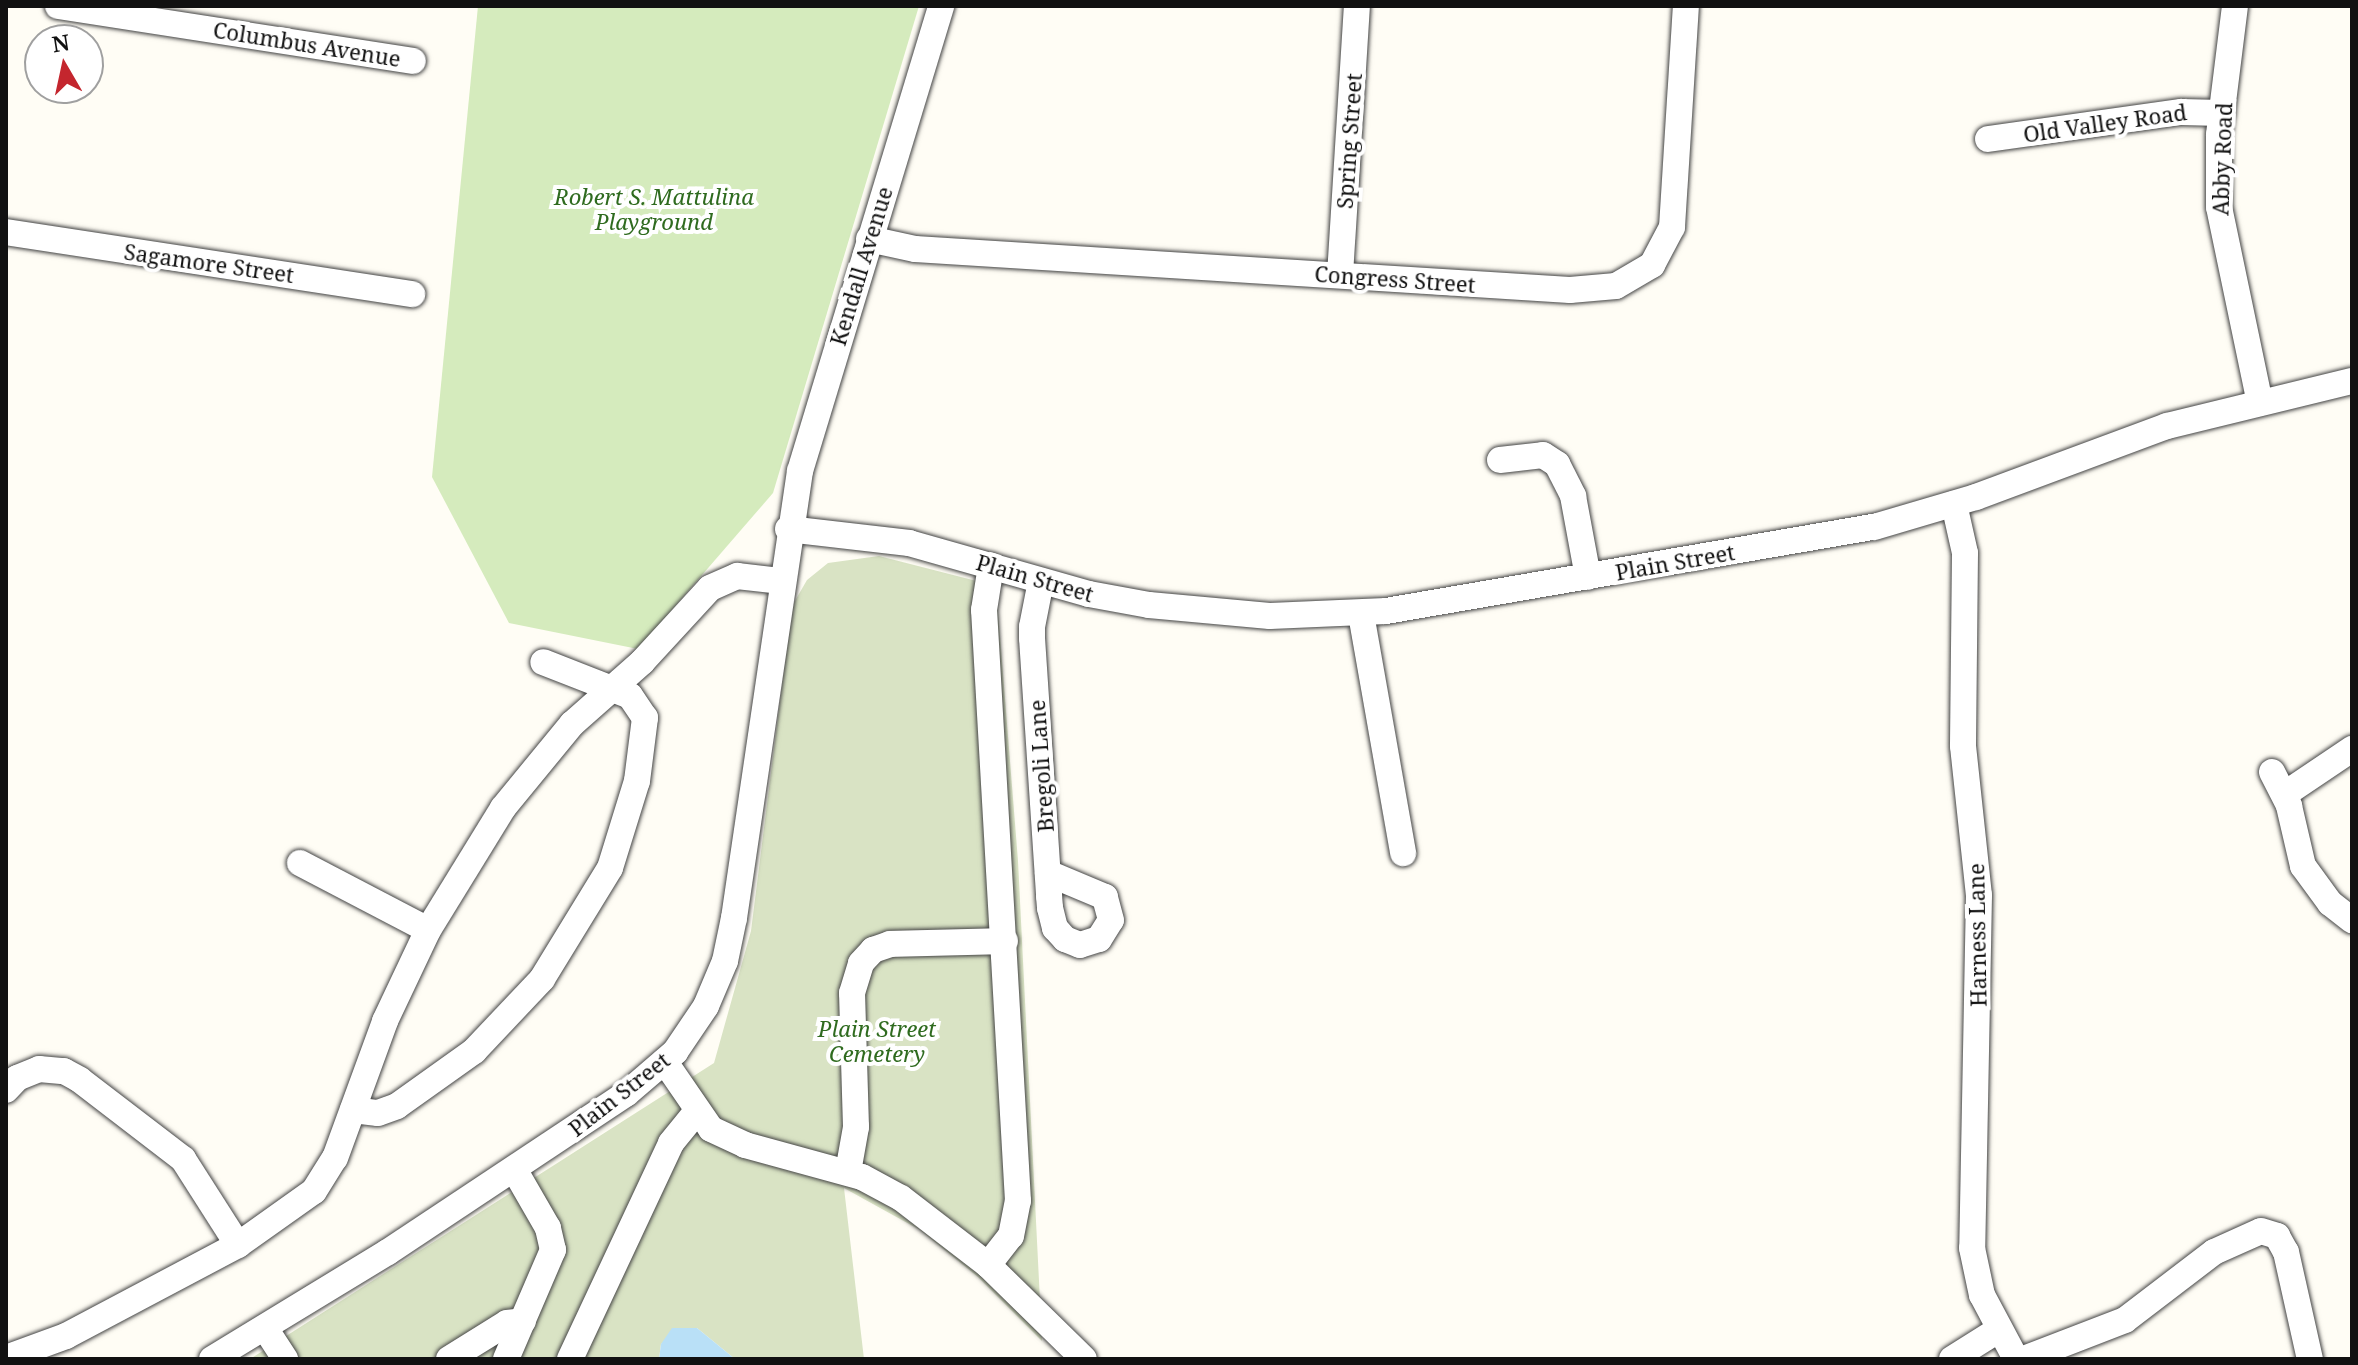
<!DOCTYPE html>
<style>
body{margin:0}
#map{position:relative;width:2358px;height:1365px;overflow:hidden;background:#fffdf5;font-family:"Noto Serif",serif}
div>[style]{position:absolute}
.green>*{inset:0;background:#d5ebbd}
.cemetery>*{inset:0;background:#d9e3c4}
.water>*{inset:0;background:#b9e0f7}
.roads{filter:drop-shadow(0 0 2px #444) drop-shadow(0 0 2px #444)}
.minor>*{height:26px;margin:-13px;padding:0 13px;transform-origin:13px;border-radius:13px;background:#fff}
span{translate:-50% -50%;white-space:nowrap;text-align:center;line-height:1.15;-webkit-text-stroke:8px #fff;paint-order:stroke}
.street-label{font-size:22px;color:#111}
.park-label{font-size:22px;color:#2f6b1f;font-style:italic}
.frame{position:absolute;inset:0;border:8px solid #111;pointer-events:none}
.north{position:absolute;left:24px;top:24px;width:80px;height:80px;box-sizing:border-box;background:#fff;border:2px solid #a0a0a0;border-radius:50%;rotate:351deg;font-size:22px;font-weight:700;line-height:32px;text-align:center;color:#111}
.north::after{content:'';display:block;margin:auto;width:28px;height:36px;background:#c4262e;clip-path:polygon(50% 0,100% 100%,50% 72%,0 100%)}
</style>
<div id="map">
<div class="green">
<i style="clip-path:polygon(478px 6px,919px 6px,773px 493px,638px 649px,509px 623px,432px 477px)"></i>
</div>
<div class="cemetery">
<i style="clip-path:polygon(879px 556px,996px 586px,1018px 861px,1042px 1341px,978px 1277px,920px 1230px,844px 1188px,864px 1359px,735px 1359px,697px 1328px,661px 1344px,659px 1359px,250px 1359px,714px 1063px,751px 931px,792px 606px,807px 580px,828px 563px)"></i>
</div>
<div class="water">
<i style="clip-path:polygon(672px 1328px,697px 1328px,735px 1359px,659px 1359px,661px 1344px)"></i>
</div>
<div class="roads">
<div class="minor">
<i style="left:58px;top:6px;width:359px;rotate:8.8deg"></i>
<i style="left:2235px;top:6px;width:130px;rotate:97.1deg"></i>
<i style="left:2219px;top:135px;width:72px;rotate:90deg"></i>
<i style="left:2219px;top:207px;width:200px;rotate:78.2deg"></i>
<i style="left:1988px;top:139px;width:195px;rotate:-8deg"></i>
<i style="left:2181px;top:112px;width:41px;rotate:1.4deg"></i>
<i style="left:6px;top:232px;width:411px;rotate:8.7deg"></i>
<i style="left:869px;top:239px;width:47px;rotate:12.3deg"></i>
<i style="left:915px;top:249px;width:656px;rotate:3.58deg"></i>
<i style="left:1570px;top:290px;width:46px;rotate:-5deg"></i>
<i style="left:1616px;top:286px;width:42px;rotate:-30.3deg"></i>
<i style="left:1652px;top:265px;width:43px;rotate:-62.2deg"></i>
<i style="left:1672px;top:227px;width:221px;rotate:-86.4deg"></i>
<i style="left:1340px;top:275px;width:270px;rotate:-86.4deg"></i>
<i style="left:1500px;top:460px;width:43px;rotate:-6.6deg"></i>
<i style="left:1543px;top:455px;width:17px;rotate:33deg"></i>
<i style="left:1557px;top:464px;width:36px;rotate:63deg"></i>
<i style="left:1573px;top:496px;width:82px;rotate:79.5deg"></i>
<i style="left:1954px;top:504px;width:50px;rotate:77.3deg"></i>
<i style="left:1965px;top:553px;width:193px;rotate:90.6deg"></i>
<i style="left:1963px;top:746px;width:150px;rotate:83.9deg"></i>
<i style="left:1979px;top:895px;width:353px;rotate:91.1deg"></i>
<i style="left:1972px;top:1248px;width:48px;rotate:78deg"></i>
<i style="left:1982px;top:1295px;width:72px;rotate:62deg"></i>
<i style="left:788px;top:529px;width:122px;rotate:6.6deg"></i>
<i style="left:909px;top:543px;width:187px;rotate:15.8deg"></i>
<i style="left:1089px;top:594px;width:61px;rotate:10.4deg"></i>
<i style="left:1149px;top:605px;width:121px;rotate:5.2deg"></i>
<i style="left:1270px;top:616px;width:116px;rotate:-2.5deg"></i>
<i style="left:1386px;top:611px;width:495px;rotate:-9.8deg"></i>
<i style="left:1874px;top:527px;width:106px;rotate:-16.4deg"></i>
<i style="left:1976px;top:497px;width:204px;rotate:-20.4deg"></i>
<i style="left:2167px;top:426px;width:190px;rotate:-13.7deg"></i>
<i style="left:1041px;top:581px;width:47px;rotate:101.1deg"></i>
<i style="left:1032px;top:627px;width:11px;rotate:90deg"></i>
<i style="left:1032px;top:638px;width:259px;rotate:86.2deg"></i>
<i style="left:1049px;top:896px;width:12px;rotate:85deg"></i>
<i style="left:1050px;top:908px;width:21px;rotate:76deg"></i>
<i style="left:1055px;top:928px;width:15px;rotate:48deg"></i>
<i style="left:1065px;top:939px;width:16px;rotate:22deg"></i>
<i style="left:1080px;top:945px;width:20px;rotate:-18deg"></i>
<i style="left:1099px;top:939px;width:22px;rotate:-58deg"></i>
<i style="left:1111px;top:920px;width:24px;rotate:-105deg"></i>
<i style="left:1105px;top:897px;width:62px;rotate:-157.2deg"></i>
<i style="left:1361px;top:614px;width:243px;rotate:80deg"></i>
<i style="left:2272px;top:772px;width:38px;rotate:63deg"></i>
<i style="left:2289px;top:806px;width:62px;rotate:76.9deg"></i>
<i style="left:2303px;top:866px;width:46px;rotate:53.9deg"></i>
<i style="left:2330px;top:903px;width:28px;rotate:38deg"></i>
<i style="left:2285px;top:794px;width:81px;rotate:-33.9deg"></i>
<i style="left:300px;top:863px;width:144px;rotate:27.6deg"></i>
<i style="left:665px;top:1062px;width:81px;rotate:55.5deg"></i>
<i style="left:711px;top:1129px;width:38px;rotate:25deg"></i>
<i style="left:745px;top:1145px;width:121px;rotate:15.3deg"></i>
<i style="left:862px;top:1177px;width:44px;rotate:28.3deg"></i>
<i style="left:901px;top:1198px;width:110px;rotate:37.6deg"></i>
<i style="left:988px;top:1265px;width:134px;rotate:44.4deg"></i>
<i style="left:6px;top:1090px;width:16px;rotate:-47deg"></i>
<i style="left:17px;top:1078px;width:24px;rotate:-22deg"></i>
<i style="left:39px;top:1069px;width:25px;rotate:5deg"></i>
<i style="left:64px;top:1071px;width:18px;rotate:29deg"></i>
<i style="left:80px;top:1080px;width:130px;rotate:37.5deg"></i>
<i style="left:183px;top:1159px;width:102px;rotate:57.4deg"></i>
<i style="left:353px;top:1110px;width:25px;rotate:7deg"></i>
<i style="left:378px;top:1113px;width:20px;rotate:-20deg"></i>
<i style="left:397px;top:1106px;width:95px;rotate:-35.5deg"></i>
<i style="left:474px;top:1051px;width:99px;rotate:-46.6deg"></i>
<i style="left:542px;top:979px;width:130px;rotate:-58.5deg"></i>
<i style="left:610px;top:868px;width:91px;rotate:-72.8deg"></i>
<i style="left:637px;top:781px;width:64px;rotate:-82.8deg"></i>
<i style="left:645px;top:718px;width:27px;rotate:-124deg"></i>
<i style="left:630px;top:696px;width:93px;rotate:-158.7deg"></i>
<i style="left:848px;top:1172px;width:46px;rotate:-79.9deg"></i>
<i style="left:856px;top:1127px;width:134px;rotate:-91.7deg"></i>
<i style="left:852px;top:993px;width:31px;rotate:-73deg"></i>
<i style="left:861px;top:963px;width:18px;rotate:-47deg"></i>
<i style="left:873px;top:950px;width:18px;rotate:-19deg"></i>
<i style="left:890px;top:944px;width:115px;rotate:-1.5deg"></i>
<i style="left:988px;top:1265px;width:37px;rotate:-52deg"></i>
<i style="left:1011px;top:1236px;width:36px;rotate:-79deg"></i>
<i style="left:1018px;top:1201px;width:592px;rotate:-93.29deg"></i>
<i style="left:984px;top:610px;width:45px;rotate:-81deg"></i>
<i style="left:265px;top:1328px;width:37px;rotate:57deg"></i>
<i style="left:6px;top:1358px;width:64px;rotate:-20.1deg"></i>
<i style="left:66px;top:1336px;width:195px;rotate:-27.9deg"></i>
<i style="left:238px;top:1245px;width:93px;rotate:-35.4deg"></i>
<i style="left:314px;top:1191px;width:39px;rotate:-58deg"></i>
<i style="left:335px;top:1158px;width:146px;rotate:-69.9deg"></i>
<i style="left:385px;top:1021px;width:101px;rotate:-64.7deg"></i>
<i style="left:428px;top:930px;width:143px;rotate:-58.4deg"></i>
<i style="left:503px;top:808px;width:109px;rotate:-50.6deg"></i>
<i style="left:572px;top:724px;width:94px;rotate:-41.5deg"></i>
<i style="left:642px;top:662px;width:100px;rotate:-47.4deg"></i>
<i style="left:710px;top:588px;width:30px;rotate:-24deg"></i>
<i style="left:737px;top:576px;width:43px;rotate:6.6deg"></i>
<i style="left:212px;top:1359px;width:206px;rotate:-31.3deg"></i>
<i style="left:388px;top:1252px;width:286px;rotate:-33.6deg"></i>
<i style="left:626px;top:1094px;width:65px;rotate:-40.6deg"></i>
<i style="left:675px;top:1052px;width:55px;rotate:-56deg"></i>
<i style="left:706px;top:1006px;width:49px;rotate:-67.1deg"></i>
<i style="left:725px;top:961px;width:44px;rotate:-78.2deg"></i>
<i style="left:734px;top:918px;width:452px;rotate:-81.6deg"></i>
<i style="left:800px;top:471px;width:486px;rotate:-73.1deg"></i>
<i style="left:449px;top:1359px;width:68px;rotate:-31.8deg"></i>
<i style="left:507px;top:1323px;width:16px;rotate:-7deg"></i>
<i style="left:506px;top:1359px;width:119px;rotate:-66.7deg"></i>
<i style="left:553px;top:1250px;width:23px;rotate:-103deg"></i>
<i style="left:548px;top:1228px;width:68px;rotate:-120deg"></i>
<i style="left:570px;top:1359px;width:238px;rotate:-64.9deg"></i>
<i style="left:671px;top:1143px;width:41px;rotate:-50.9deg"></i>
<i style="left:1952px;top:1359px;width:54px;rotate:-32.2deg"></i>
<i style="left:2024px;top:1359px;width:108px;rotate:-21.1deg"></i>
<i style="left:2125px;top:1320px;width:112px;rotate:-37.4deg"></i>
<i style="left:2214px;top:1252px;width:51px;rotate:-24.1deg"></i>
<i style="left:2261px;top:1231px;width:17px;rotate:17deg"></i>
<i style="left:2277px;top:1236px;width:18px;rotate:61deg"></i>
<i style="left:2286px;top:1252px;width:110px;rotate:77.4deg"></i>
</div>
</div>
<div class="street-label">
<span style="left:307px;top:44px;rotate:9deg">Columbus Avenue</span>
<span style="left:2105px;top:123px;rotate:-8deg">Old Valley Road</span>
<span style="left:1349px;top:141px;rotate:-86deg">Spring Street</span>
<span style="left:2222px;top:159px;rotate:-88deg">Abby Road</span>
<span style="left:209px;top:263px;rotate:8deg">Sagamore Street</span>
<span style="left:861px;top:266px;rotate:-73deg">Kendall Avenue</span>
<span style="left:1395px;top:279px;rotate:4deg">Congress Street</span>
<span style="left:1675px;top:562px;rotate:-10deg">Plain Street</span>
<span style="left:1035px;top:578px;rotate:16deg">Plain Street</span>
<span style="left:1041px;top:766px;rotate:-94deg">Bregoli Lane</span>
<span style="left:1977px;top:935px;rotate:-91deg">Harness Lane</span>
<span style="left:619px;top:1094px;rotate:-38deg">Plain Street</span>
</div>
<div class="park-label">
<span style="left:654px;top:209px">Robert S. Mattulina<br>Playground</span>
<span style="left:877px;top:1041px">Plain Street<br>Cemetery</span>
</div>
<div class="frame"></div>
<div class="north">N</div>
</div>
